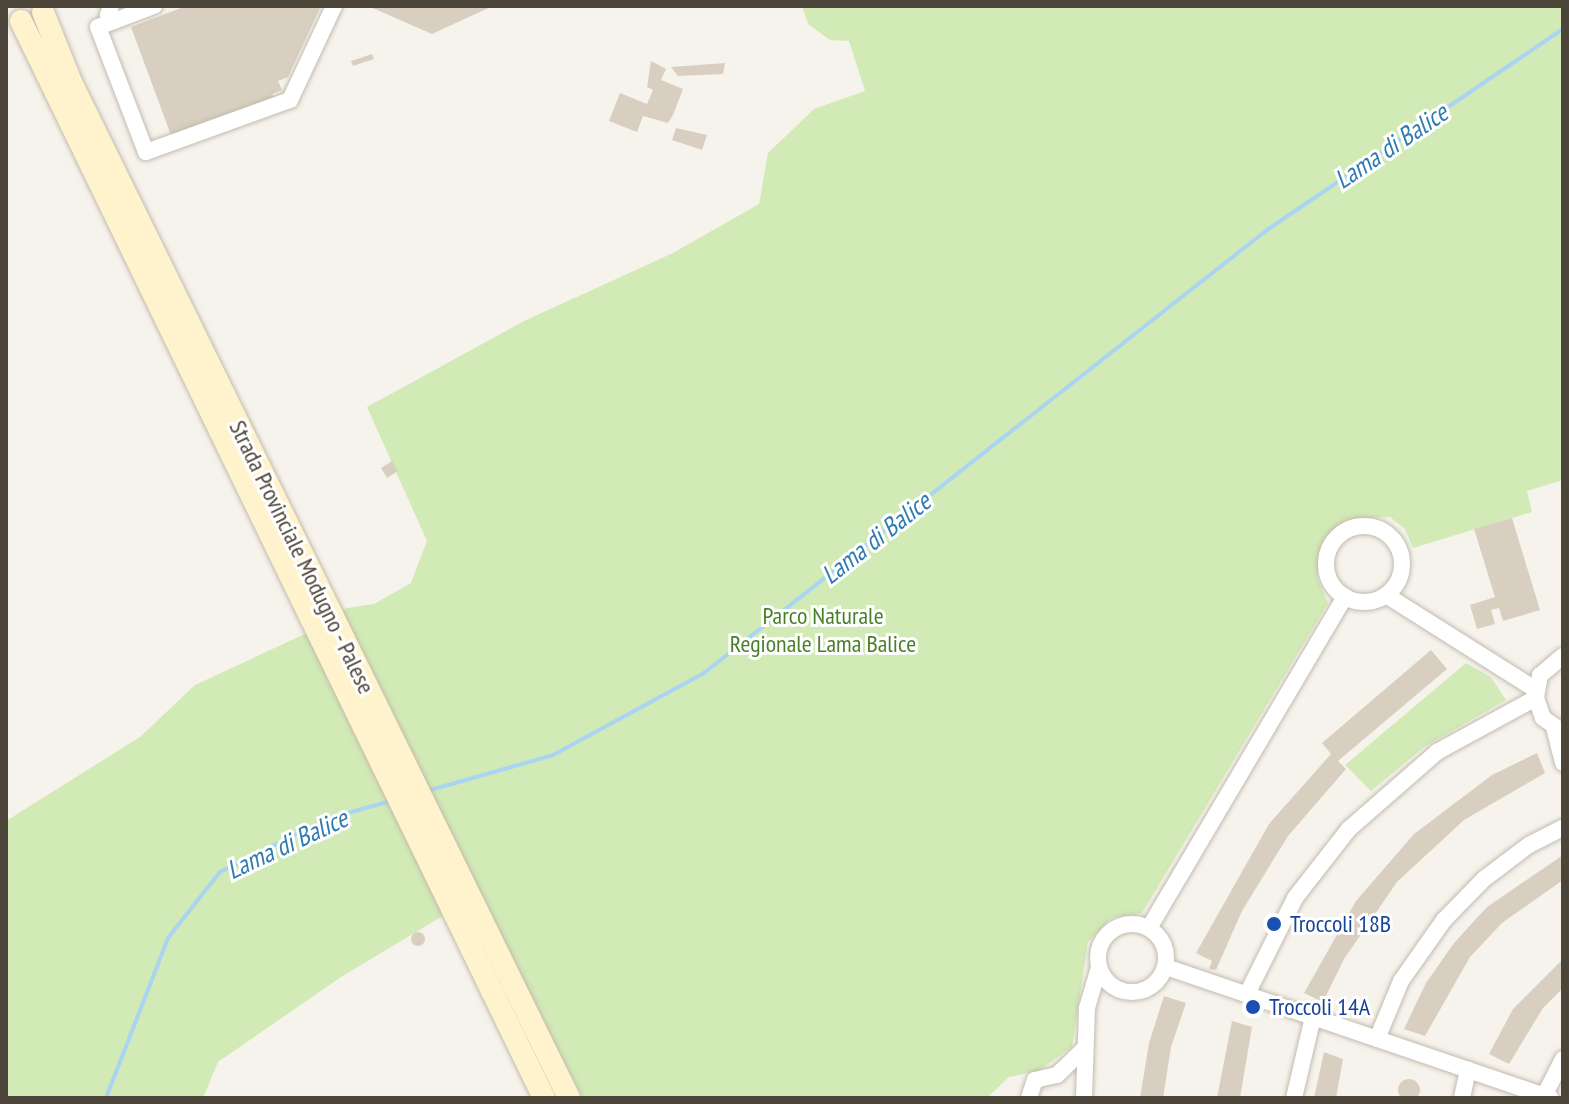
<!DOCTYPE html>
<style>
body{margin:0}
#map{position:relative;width:1569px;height:1104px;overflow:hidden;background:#f6f3ec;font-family:"PT Sans Narrow",sans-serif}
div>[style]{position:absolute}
.green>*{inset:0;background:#d2eab5}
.stream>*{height:4px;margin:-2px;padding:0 2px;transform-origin:2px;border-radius:2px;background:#a9d4f2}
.building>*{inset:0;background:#d8cfc1}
.round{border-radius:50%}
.roads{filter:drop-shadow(0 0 2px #c2bbae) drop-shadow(0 0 2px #c2bbae)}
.street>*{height:16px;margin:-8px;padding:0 8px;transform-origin:8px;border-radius:8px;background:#fff}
.street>.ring{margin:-8px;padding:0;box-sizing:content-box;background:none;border:16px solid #fff;border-radius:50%}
.secondary>*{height:22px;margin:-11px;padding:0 11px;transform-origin:11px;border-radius:11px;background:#fff3cd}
.dots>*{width:22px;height:22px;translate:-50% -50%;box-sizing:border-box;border:4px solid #fff;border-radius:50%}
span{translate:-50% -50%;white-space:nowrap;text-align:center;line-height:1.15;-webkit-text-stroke:6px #fff;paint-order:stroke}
.street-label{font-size:24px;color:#4b4439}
.park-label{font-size:24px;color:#4a7f2a}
.transit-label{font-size:24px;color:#164399}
.left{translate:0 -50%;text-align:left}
.water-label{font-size:26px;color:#2e7ab2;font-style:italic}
.frame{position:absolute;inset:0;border:8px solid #4b4439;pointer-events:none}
</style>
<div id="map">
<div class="green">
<i style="clip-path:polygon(802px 6px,1563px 6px,1563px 480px,1527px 491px,1532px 512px,1413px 548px,1405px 529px,1390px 517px,1351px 519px,1326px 541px,1317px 577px,1328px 603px,1142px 913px,1111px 918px,1088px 942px,1072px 1047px,1038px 1071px,1009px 1077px,987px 1098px,583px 1098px,476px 896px,341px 977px,218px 1062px,203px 1098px,6px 1098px,6px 821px,140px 737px,195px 685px,307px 633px,347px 608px,374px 604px,411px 583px,427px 541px,367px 407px,524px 321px,673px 253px,759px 204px,768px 153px,814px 109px,865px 91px,849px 41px,830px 40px,808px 24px)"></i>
<i style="clip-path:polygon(1466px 663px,1491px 677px,1506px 700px,1424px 747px,1371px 791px,1345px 765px)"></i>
</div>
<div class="stream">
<i style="left:427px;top:791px;width:131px;rotate:-15.9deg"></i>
<i style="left:553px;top:755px;width:172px;rotate:-28.5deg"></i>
<i style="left:704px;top:673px;width:716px;rotate:-38.2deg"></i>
<i style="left:1267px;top:230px;width:358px;rotate:-34.2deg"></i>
<i style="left:106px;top:1098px;width:172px;rotate:-68.8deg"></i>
<i style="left:168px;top:938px;width:84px;rotate:-51.8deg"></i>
<i style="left:220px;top:872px;width:122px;rotate:-26.4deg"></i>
<i style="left:329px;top:818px;width:64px;rotate:-15.3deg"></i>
</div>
<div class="building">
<i style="clip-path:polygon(186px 6px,321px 6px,288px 77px,278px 81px,282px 90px,272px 94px,274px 98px,172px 138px,131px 27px)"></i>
<i style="clip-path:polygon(368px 6px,493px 6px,432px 34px)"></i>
<i style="clip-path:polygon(372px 54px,374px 59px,353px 66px,351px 61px)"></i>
<i style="clip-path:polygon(651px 61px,666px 69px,661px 80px,683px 89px,673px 115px,668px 123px,643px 116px,637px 132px,609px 121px,620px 93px,647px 104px,653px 90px,647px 87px)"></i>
<i style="clip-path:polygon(725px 63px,723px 74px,678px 76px,671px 67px)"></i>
<i style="clip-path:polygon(676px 128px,707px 135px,702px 150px,672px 140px)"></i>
<i style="clip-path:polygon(392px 461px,398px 471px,387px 478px,381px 468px)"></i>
<i style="clip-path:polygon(1512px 518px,1540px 610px,1503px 621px,1499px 608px,1491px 610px,1495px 624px,1477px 629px,1470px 605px,1495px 597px,1474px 529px)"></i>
<i style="clip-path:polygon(1431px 650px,1447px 669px,1338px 761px,1346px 769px,1288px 836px,1242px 911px,1216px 970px,1209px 969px,1212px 961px,1196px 953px,1269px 824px,1331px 754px,1322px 743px)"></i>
<i style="clip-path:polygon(1537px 753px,1545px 773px,1464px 820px,1397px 882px,1344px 959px,1323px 1002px,1304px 993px,1356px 901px,1414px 834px,1492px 775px)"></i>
<i style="clip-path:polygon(1563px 855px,1563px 880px,1502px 923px,1470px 957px,1425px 1036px,1404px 1029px,1426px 983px,1454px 943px,1487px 907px)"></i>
<i class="round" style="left:411px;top:932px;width:14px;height:14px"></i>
<i style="clip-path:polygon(1563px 959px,1563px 988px,1543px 1008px,1509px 1064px,1489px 1054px,1513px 1009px)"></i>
<i style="clip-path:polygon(1164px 996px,1186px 1003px,1171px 1047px,1163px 1098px,1140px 1098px,1149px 1043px)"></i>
<i style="clip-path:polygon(1232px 1021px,1252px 1027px,1240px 1098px,1217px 1098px)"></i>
<i style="clip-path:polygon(1324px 1052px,1343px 1059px,1336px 1098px,1314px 1098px)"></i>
<i class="round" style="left:1398px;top:1079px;width:22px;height:22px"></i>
</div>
<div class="roads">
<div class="street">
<i style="left:111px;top:6px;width:9px;rotate:108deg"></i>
<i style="left:108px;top:15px;width:8px;rotate:45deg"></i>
<i style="left:114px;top:21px;width:17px;rotate:159deg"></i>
<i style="left:98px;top:27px;width:134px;rotate:69deg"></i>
<i style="left:146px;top:152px;width:153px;rotate:-19.9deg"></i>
<i style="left:290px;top:100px;width:104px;rotate:-64.9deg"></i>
<i style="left:114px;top:21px;width:43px;rotate:-20.6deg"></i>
<i class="ring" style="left:1326px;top:526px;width:60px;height:60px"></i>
<i style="left:1386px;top:595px;width:178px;rotate:32.3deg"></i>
<i style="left:1563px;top:656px;width:30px;rotate:140deg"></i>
<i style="left:1540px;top:675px;width:23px;rotate:100deg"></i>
<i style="left:1536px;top:698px;width:21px;rotate:71deg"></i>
<i style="left:1543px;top:718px;width:24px;rotate:35deg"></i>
<i style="left:1554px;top:727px;width:37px;rotate:76deg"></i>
<i class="ring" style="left:1098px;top:924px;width:52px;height:52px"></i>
<i style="left:1149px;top:928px;width:385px;rotate:-59.4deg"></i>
<i style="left:1166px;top:967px;width:406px;rotate:18.8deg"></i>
<i style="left:1247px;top:994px;width:107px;rotate:-63.4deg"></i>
<i style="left:1295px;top:898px;width:88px;rotate:-52deg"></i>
<i style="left:1349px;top:829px;width:117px;rotate:-41.2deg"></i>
<i style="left:1437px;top:752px;width:113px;rotate:-28.6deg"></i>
<i style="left:1377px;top:1039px;width:63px;rotate:-67.5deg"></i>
<i style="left:1401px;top:981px;width:75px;rotate:-54.8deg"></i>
<i style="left:1444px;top:920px;width:57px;rotate:-45.7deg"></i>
<i style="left:1484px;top:879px;width:56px;rotate:-37.1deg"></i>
<i style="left:1529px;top:845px;width:38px;rotate:-27deg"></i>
<i style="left:1544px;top:1096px;width:42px;rotate:-62.8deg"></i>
<i style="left:1029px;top:1098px;width:19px;rotate:-72deg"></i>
<i style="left:1035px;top:1080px;width:23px;rotate:-13deg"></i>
<i style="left:1057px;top:1075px;width:36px;rotate:-44deg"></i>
<i style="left:1084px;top:1098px;width:90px;rotate:-88.1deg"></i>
<i style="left:1087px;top:1008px;width:43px;rotate:-73.7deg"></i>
<i style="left:1294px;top:1098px;width:83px;rotate:-76.8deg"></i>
<i style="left:1462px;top:1098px;width:29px;rotate:-78deg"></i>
</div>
<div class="secondary">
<i style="left:43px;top:12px;width:75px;rotate:68.2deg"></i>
<i style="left:71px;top:82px;width:1131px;rotate:63.89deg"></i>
<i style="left:21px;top:21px;width:1197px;rotate:64.1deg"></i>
</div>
</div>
<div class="dots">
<i style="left:1274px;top:924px;background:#1a4fb4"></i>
<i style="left:1253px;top:1007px;background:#1a4fb4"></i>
</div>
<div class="street-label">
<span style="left:302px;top:557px;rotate:64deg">Strada Provinciale Modugno - Palese</span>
</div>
<div class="park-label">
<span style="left:823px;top:630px">Parco Naturale<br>Regionale Lama Balice</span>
</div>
<div class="transit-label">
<span class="left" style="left:1290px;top:924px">Troccoli 18B</span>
<span class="left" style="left:1269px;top:1007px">Troccoli 14A</span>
</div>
<div class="water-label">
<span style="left:1391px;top:146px;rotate:-34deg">Lama di Balice</span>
<span style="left:876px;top:538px;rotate:-38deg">Lama di Balice</span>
<span style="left:287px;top:844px;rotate:-25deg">Lama di Balice</span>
</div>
<div class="frame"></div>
</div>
